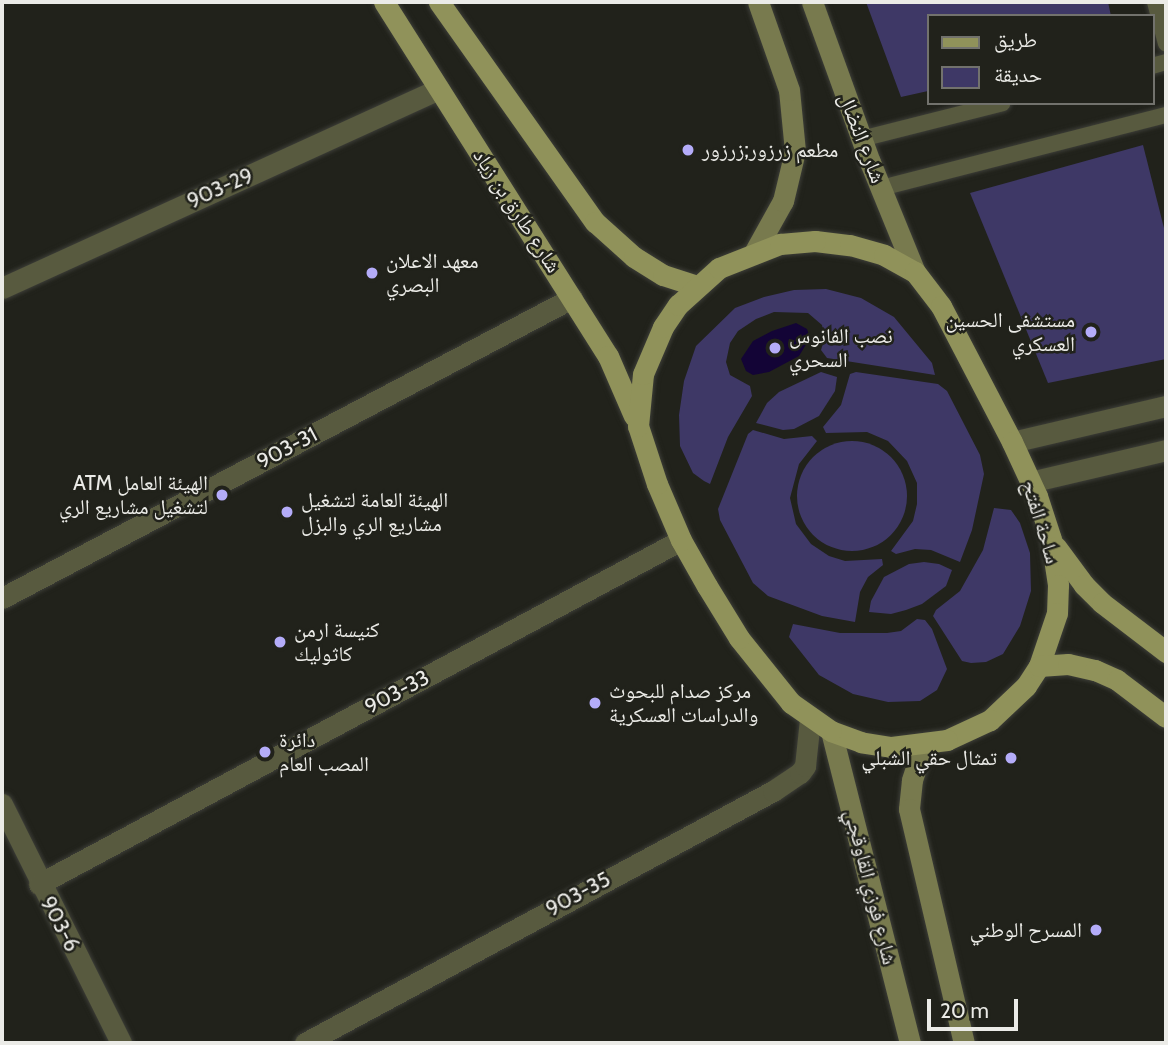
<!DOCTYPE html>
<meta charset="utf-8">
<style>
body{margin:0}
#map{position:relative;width:1168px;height:1045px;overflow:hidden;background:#21221b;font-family:Cabin,"Noto Naskh Arabic",sans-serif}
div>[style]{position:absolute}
.green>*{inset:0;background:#3e3866}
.round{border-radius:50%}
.water>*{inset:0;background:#130436}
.roads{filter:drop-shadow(0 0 2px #3d3e38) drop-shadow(0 0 2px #3d3e38)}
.lane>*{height:16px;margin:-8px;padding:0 8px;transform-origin:8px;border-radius:8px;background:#585a3f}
.street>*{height:21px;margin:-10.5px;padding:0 10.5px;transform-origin:10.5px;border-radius:10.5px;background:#585a3f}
.secondary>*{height:21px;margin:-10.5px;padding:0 10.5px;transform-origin:10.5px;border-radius:10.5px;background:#787a4e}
.primary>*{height:21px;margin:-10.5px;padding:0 10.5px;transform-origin:10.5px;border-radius:10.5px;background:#90925a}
.dots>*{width:19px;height:19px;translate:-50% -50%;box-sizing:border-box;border:4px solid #21221b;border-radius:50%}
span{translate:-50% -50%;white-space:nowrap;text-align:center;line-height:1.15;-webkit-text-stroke:5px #21221b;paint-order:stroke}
.street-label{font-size:21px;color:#ebebe7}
.poi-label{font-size:21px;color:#ebebe7}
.left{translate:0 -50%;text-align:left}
.right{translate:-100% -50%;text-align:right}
.frame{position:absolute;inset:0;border:4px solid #ebebe7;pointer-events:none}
.legend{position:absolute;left:927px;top:14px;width:228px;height:91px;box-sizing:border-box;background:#21221b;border:2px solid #72726d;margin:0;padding:9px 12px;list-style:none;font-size:21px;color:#ebebe7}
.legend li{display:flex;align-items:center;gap:14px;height:35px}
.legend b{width:35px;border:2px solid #72726d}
.scale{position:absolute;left:927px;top:999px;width:91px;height:32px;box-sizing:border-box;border:4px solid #ebebe7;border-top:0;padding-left:9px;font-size:21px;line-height:24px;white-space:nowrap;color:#ebebe7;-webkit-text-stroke:5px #21221b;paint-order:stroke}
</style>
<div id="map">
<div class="green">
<i style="clip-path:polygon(866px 2px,1108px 2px,1111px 16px,928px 16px,928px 91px,901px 97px)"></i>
<i style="clip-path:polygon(1143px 145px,1166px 236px,1166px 359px,1048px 383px,970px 193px)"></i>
<i style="clip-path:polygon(826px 289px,861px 298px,894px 317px,932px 363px,935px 375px,827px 358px,821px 350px,824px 340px,822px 325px,808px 313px,774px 312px,756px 319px,738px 331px,730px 343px,726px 362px,730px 375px,750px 386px,752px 396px,728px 437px,710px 484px,704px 481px,693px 473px,680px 446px,679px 415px,684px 381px,696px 346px,735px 308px,764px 297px,794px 290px)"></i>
<i style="clip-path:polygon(821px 372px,837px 377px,835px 391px,819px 416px,794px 429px,783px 430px,756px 423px,767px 403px,779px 392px)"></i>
<i style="clip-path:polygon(856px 372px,938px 384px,947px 391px,980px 455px,984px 474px,972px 530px,960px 562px,931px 550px,915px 549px,896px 554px,891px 551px,913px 521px,917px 504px,917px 483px,907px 461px,888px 441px,867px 432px,826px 433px,823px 427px,841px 405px,850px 374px)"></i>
<i style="clip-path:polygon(753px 430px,784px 439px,812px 436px,817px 441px,799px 464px,790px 498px,796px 524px,811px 544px,829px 556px,845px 561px,882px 559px,883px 565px,868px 577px,860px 592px,855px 622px,822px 616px,768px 596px,753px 583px,720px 520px,718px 509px,748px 434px)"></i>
<i class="round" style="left:797px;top:441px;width:110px;height:110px"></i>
<i style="clip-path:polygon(994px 508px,1011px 510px,1020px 523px,1030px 553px,1031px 591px,1020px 626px,1003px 654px,986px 662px,971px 663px,962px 661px,933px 616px,936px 610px,960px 591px,983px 550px)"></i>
<i style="clip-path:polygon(924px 562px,939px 564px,952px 570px,946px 586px,922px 604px,906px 610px,891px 614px,869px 612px,871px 601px,884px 577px,909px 564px)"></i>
<i style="clip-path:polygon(917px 619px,925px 620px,932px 629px,947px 669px,937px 690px,920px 701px,888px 702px,853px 694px,819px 675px,789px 637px,793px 624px,840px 633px,887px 633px,901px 631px)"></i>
</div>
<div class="water">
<i style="clip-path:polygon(796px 323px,807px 329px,810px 338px,799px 356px,769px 372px,753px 375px,746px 371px,741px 359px,753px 341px,772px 331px)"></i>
</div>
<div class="roads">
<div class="lane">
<i style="left:1155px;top:2px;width:43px;rotate:75.3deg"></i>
<i style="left:1152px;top:66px;width:15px;rotate:-16deg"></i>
<i style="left:861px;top:139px;width:146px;rotate:-14.2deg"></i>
<i style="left:881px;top:188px;width:294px;rotate:-14.4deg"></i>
</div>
<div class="street">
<i style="left:2px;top:288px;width:480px;rotate:-24.5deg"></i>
<i style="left:1012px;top:442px;width:158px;rotate:-13.2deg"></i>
<i style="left:1030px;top:482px;width:140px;rotate:-13.2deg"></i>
<i style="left:2px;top:598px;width:644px;rotate:-27.76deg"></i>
<i style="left:2px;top:804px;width:267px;rotate:63.5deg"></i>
<i style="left:39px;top:884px;width:728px;rotate:-28.18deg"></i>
<i style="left:305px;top:1043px;width:532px;rotate:-28.3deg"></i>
<i style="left:773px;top:791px;width:32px;rotate:-34deg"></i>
<i style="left:800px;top:773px;width:9px;rotate:-54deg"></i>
<i style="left:805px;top:766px;width:47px;rotate:-83.9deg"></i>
</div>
<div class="secondary">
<i style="left:812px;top:2px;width:170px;rotate:70.1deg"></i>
<i style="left:870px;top:162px;width:119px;rotate:67.8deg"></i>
<i style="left:755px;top:251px;width:57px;rotate:-60.8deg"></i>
<i style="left:783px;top:201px;width:51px;rotate:-76.5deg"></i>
<i style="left:795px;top:151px;width:61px;rotate:-95.6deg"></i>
<i style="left:789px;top:90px;width:93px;rotate:-109.4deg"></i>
<i style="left:831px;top:731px;width:322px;rotate:75.8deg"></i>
<i style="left:923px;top:746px;width:36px;rotate:108deg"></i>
<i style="left:912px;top:780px;width:29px;rotate:96deg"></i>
<i style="left:909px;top:809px;width:240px;rotate:76.8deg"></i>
</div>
<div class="primary">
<i style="left:384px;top:2px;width:419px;rotate:57.7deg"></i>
<i style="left:608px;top:356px;width:65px;rotate:66.6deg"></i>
<i style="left:439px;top:2px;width:270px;rotate:54.7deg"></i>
<i style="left:595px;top:222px;width:52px;rotate:41.9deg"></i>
<i style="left:634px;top:257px;width:34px;rotate:32deg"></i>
<i style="left:663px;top:275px;width:35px;rotate:18deg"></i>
<i style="left:815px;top:241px;width:35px;rotate:7deg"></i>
<i style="left:850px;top:245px;width:35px;rotate:16deg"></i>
<i style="left:884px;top:255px;width:35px;rotate:29deg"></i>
<i style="left:915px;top:272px;width:43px;rotate:52.6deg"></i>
<i style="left:941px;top:306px;width:153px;rotate:62.4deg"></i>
<i style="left:1012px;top:442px;width:60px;rotate:65.2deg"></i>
<i style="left:1037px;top:496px;width:45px;rotate:72deg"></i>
<i style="left:1051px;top:539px;width:47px;rotate:81.3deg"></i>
<i style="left:1058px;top:585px;width:28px;rotate:92deg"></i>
<i style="left:1057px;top:613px;width:56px;rotate:108.8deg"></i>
<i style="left:1039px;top:666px;width:24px;rotate:123deg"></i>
<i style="left:1026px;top:686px;width:50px;rotate:136.6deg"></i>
<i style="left:990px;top:720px;width:47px;rotate:155.1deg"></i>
<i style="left:947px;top:740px;width:56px;rotate:172.9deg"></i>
<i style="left:891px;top:747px;width:30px;rotate:-171deg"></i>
<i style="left:861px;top:742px;width:32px;rotate:-160deg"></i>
<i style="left:831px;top:731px;width:49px;rotate:-145deg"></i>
<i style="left:791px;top:703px;width:83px;rotate:-128.7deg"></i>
<i style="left:739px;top:638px;width:61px;rotate:-121.6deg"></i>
<i style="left:707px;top:586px;width:53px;rotate:-119.5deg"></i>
<i style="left:681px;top:540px;width:61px;rotate:-113.2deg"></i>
<i style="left:657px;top:484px;width:61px;rotate:-108.1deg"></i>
<i style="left:638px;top:426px;width:52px;rotate:-84.5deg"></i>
<i style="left:643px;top:374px;width:51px;rotate:-66.9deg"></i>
<i style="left:663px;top:327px;width:27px;rotate:-56deg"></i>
<i style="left:678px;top:305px;width:55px;rotate:-42.1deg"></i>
<i style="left:719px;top:268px;width:66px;rotate:-21.5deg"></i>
<i style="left:780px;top:244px;width:35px;rotate:-5deg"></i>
<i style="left:1056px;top:547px;width:47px;rotate:53.6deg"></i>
<i style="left:1084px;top:585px;width:25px;rotate:45deg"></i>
<i style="left:1102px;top:603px;width:81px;rotate:37.4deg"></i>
<i style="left:1039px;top:666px;width:29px;rotate:-4deg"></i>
<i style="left:1068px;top:664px;width:28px;rotate:13deg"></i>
<i style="left:1095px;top:670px;width:24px;rotate:24deg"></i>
<i style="left:1117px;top:680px;width:61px;rotate:37.1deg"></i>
</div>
</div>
<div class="dots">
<i style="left:688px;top:150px;background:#b4acf9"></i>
<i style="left:372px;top:273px;background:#b4acf9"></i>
<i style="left:1091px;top:332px;background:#b4acf9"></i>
<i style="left:775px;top:348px;background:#b4acf9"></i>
<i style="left:222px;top:495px;background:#b4acf9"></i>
<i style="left:287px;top:512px;background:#b4acf9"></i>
<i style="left:280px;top:642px;background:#b4acf9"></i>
<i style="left:595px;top:703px;background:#b4acf9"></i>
<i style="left:265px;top:752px;background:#b4acf9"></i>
<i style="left:1011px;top:758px;background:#b4acf9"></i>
<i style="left:1096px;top:930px;background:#b4acf9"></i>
</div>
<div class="street-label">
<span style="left:862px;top:138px;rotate:69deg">شارع النضال</span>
<span style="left:220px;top:188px;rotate:-24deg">903-29</span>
<span style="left:517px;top:211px;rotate:57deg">شارع طارق بن زياد</span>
<span style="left:287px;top:448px;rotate:-28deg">903-31</span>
<span style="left:1041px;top:522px;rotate:73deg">ساحة الفتح</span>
<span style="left:397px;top:692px;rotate:-28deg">903-33</span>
<span style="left:871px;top:887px;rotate:76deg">شارع فوزي القاوقجي</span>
<span style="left:578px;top:894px;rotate:-28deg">903-35</span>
<span style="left:60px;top:924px;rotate:63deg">903-6</span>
</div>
<div class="poi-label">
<span class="left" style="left:702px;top:150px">مطعم زرزور;زرزور</span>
<span class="left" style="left:386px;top:273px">معهد الاعلان<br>البصري</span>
<span class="right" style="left:1075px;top:332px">مستشفى الحسين<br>العسكري</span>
<span class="left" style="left:789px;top:348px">نصب الفانوس<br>السحري</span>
<span class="right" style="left:208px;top:495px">ATM الهيئة العامل<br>لتشغيل مشاريع الري</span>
<span class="left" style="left:301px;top:512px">الهيئة العامة لتشغيل<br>مشاريع الري والبزل</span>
<span class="left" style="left:294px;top:642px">كنيسة ارمن<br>كاثوليك</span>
<span class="left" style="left:609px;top:703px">مركز صدام للبحوث<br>والدراسات العسكرية</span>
<span class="left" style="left:279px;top:752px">دائرة<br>المصب العام</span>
<span class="right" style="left:997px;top:758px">تمثال حقي الشبلي</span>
<span class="right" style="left:1082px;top:930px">المسرح الوطني</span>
</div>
<div class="frame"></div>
<ul class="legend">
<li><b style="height:9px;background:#90925a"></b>طريق</li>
<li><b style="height:19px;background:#3e3866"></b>حديقة</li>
</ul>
<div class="scale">20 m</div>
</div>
